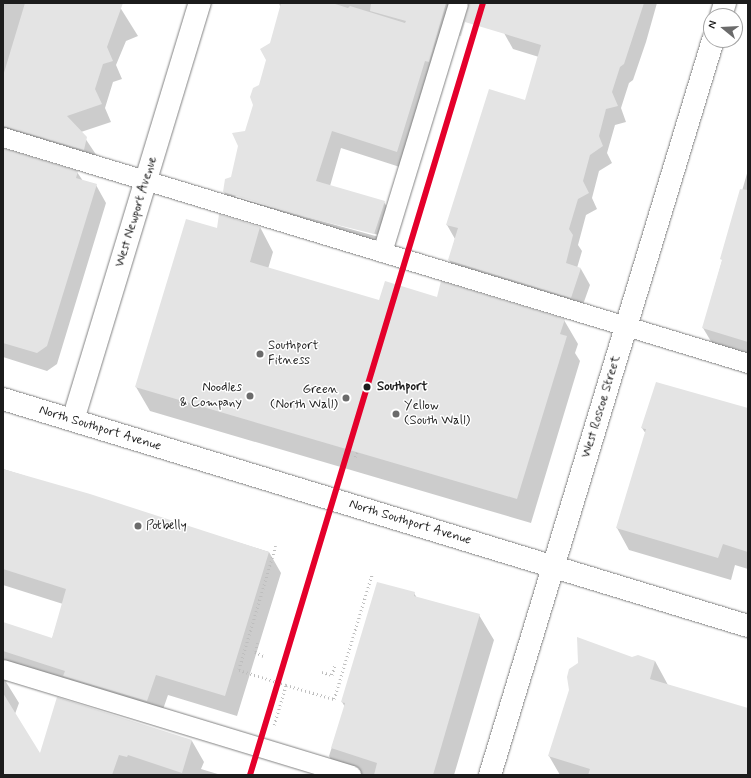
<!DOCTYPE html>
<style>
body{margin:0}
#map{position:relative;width:751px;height:778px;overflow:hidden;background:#fff;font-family:Mynerve,sans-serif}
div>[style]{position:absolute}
.shadow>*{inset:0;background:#0003}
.building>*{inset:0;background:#e4e4e4}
.path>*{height:2.5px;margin-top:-1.25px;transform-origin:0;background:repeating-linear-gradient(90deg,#bebebe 0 1px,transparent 0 4px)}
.roads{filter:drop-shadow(0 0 1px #828282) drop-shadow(0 0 1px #828282)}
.service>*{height:19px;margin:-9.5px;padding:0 9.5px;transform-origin:9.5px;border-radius:9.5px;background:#fff}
.minor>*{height:22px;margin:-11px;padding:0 11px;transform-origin:11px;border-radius:11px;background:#fff}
.tertiary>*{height:22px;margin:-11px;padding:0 11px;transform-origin:11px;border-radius:11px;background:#fff}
.metro-1>*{height:6px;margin:-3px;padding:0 3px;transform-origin:3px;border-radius:3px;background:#e4002b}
.dots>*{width:11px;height:11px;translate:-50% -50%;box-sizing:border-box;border:2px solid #fff;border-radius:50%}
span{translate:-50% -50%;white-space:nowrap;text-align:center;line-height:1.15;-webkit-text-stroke:3px #fff;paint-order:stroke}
.street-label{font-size:13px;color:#1c1c1c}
.poi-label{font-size:13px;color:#1c1c1c}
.left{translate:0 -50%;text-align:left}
.right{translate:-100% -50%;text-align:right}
.stop-label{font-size:13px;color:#1c1c1c;font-weight:700}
.frame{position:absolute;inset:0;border:4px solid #1c1c1c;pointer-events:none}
.north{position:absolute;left:703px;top:8px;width:40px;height:40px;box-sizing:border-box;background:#fff;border:1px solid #a4a4a4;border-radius:50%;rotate:288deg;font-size:11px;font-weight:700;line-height:16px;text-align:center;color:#1c1c1c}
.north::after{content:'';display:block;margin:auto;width:14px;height:18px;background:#6b6b6b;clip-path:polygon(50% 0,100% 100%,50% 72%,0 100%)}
</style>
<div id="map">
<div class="shadow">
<i style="clip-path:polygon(3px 3px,122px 3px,118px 4px,138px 36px,126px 41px,116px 65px,122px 79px,113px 82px,105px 108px,111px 122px,81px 132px,97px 156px,6px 146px,4px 150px,77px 172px,83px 181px,96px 185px,106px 203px,57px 364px,47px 371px,3px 357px)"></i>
<i style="clip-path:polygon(evenodd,279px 3px,458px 3px,406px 169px,341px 148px,330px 186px,384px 202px,394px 219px,384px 251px,234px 209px,224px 192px,232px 177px,260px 86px,281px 9px,279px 3px,237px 195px,379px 235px,379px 237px,235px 197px,237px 195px)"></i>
<i style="clip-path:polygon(513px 3px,657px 3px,646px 42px,633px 80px,629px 83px,621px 108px,626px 122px,615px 125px,607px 153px,612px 163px,599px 171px,592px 198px,597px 209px,586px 215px,578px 245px,582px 251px,577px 268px,581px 269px,590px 285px,580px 313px,458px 276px,449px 260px,455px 239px,447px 225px,526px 101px,539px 57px,513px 49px,504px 33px)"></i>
<i style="clip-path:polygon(748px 170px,748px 358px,715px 348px,703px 328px)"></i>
<i style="clip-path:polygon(260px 227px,273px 252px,268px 269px,380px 301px,437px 298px,564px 320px,578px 344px,575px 353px,580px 361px,531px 523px,150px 411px,136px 387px,218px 230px)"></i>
<i style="clip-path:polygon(642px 428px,748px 437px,748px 569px,735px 565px,731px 580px,629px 550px,617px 528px,646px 434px)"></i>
<i style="clip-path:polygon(3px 469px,269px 552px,281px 573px,237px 716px,168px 695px,159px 721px,12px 679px,6px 682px,19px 703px,15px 714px,40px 755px,58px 698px,192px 741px,204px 762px,201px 769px,221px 775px,3px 775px,3px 623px,52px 639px,63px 604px,3px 585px)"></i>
<i style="clip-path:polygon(414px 593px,417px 598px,479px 615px,494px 640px,454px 775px,340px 775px,329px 756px,345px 707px,342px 702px)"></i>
<i style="clip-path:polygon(632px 658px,655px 661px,668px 685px,748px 709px,748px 775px,560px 775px,549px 756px)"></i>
</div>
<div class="building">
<i style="clip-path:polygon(25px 3px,123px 3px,107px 47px,113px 61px,103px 64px,95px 89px,102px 104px,67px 116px,87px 137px,84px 150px,3px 126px,3px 76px)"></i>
<i style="clip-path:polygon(281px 3px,332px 3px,348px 8px,350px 6px,405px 23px,406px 21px,370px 11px,371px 3px,446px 3px,429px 62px,425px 61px,397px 152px,332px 131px,316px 181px,385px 201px,374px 234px,305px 217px,223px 192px,225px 179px,231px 177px,238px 146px,232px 133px,245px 131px,253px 105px,250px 97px,253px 88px,259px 85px,266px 60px,260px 49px,270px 43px)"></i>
<i style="clip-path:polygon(469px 3px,644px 3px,624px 64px,620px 67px,612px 92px,618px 106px,606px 109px,599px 136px,603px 146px,590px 155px,583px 181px,589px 193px,578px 199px,569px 229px,573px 235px,566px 263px,581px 268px,571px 298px,448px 260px,458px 228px,446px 225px,489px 89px,525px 100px,541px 45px,465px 22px,461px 36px,459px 36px)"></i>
<i style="clip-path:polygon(3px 148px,78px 171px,76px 178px,97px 184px,47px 346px,37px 353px,3px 343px)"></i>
<i style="clip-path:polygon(740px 189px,748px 190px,748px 342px,702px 328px,722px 260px,720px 259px)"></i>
<i style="clip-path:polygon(219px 214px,260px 227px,250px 262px,379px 300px,385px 281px,437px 297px,441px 281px,565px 319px,560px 334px,567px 336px,517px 499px,135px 387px,186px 219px,217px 228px)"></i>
<i style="clip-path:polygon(656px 382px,748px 408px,748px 552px,723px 544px,718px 558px,616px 528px,646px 429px,641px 428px)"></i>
<i style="clip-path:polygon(3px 469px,90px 494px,269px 552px,225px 696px,156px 675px,147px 701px,63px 676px,65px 671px,3px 651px,3px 622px,52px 638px,66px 589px,3px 569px)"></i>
<i style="clip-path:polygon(377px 582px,415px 592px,414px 596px,480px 614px,433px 775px,374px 775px,377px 763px,331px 748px,345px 703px,341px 702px)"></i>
<i style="clip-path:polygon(577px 637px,632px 657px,638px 655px,655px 661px,650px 679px,748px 708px,748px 775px,588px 775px,590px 769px,548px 756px,569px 690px,567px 677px,569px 669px,578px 663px)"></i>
<i style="clip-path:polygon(3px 693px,40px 753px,57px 697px,192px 740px,182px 773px,128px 755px,127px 757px,119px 755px,112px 775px,3px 775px)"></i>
</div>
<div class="path">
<i style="left:355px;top:457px;width:5px;rotate:-68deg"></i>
<i style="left:276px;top:546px;width:129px;rotate:106.6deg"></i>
<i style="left:239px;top:670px;width:49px;rotate:17.7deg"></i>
<i style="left:286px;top:685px;width:50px;rotate:16.3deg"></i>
<i style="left:334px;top:699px;width:131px;rotate:-73.1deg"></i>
<i style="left:258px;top:643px;width:9px;rotate:108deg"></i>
<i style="left:255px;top:652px;width:10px;rotate:24deg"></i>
<i style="left:322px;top:672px;width:10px;rotate:17deg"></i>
<i style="left:332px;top:675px;width:11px;rotate:-75deg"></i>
<i style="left:274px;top:725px;width:42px;rotate:-73.3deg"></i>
</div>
<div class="roads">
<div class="service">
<i style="left:3px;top:137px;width:779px;rotate:16.88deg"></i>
<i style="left:382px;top:252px;width:260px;rotate:-73deg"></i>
<i style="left:3px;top:669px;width:364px;rotate:16.9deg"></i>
</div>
<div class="minor">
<i style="left:721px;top:16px;width:14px;rotate:-73deg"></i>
<i style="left:73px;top:420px;width:436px;rotate:-73.1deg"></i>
<i style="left:490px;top:775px;width:768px;rotate:-73.12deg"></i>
</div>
<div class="tertiary">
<i style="left:3px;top:399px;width:779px;rotate:16.95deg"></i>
</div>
</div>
<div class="metro-1">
<i style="left:250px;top:775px;width:806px;rotate:-73.21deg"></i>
</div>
<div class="dots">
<i style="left:260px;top:354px;background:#6b6b6b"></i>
<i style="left:367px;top:387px;background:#1c1c1c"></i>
<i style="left:250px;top:396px;background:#6b6b6b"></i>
<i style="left:346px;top:398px;background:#6b6b6b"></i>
<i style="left:396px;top:414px;background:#6b6b6b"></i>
<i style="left:138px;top:526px;background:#6b6b6b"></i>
</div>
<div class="street-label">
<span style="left:137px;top:212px;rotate:-73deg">West Newport Avenue</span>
<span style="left:602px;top:407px;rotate:-73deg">West Roscoe Street</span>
<span style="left:100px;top:429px;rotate:17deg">North Southport Avenue</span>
<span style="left:410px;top:523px;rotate:17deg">North Southport Avenue</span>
</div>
<div class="poi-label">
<span class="left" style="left:268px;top:354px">Southport<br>Fitness</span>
<span class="right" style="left:242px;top:396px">Noodles<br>&amp; Company</span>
<span class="right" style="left:338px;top:398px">Green<br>(North Wall)</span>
<span class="left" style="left:404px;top:414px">Yellow<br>(South Wall)</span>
<span class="left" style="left:146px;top:526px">Potbelly</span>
</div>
<div class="stop-label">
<span class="left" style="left:377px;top:387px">Southport</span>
</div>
<div class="frame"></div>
<div class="north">N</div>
</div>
